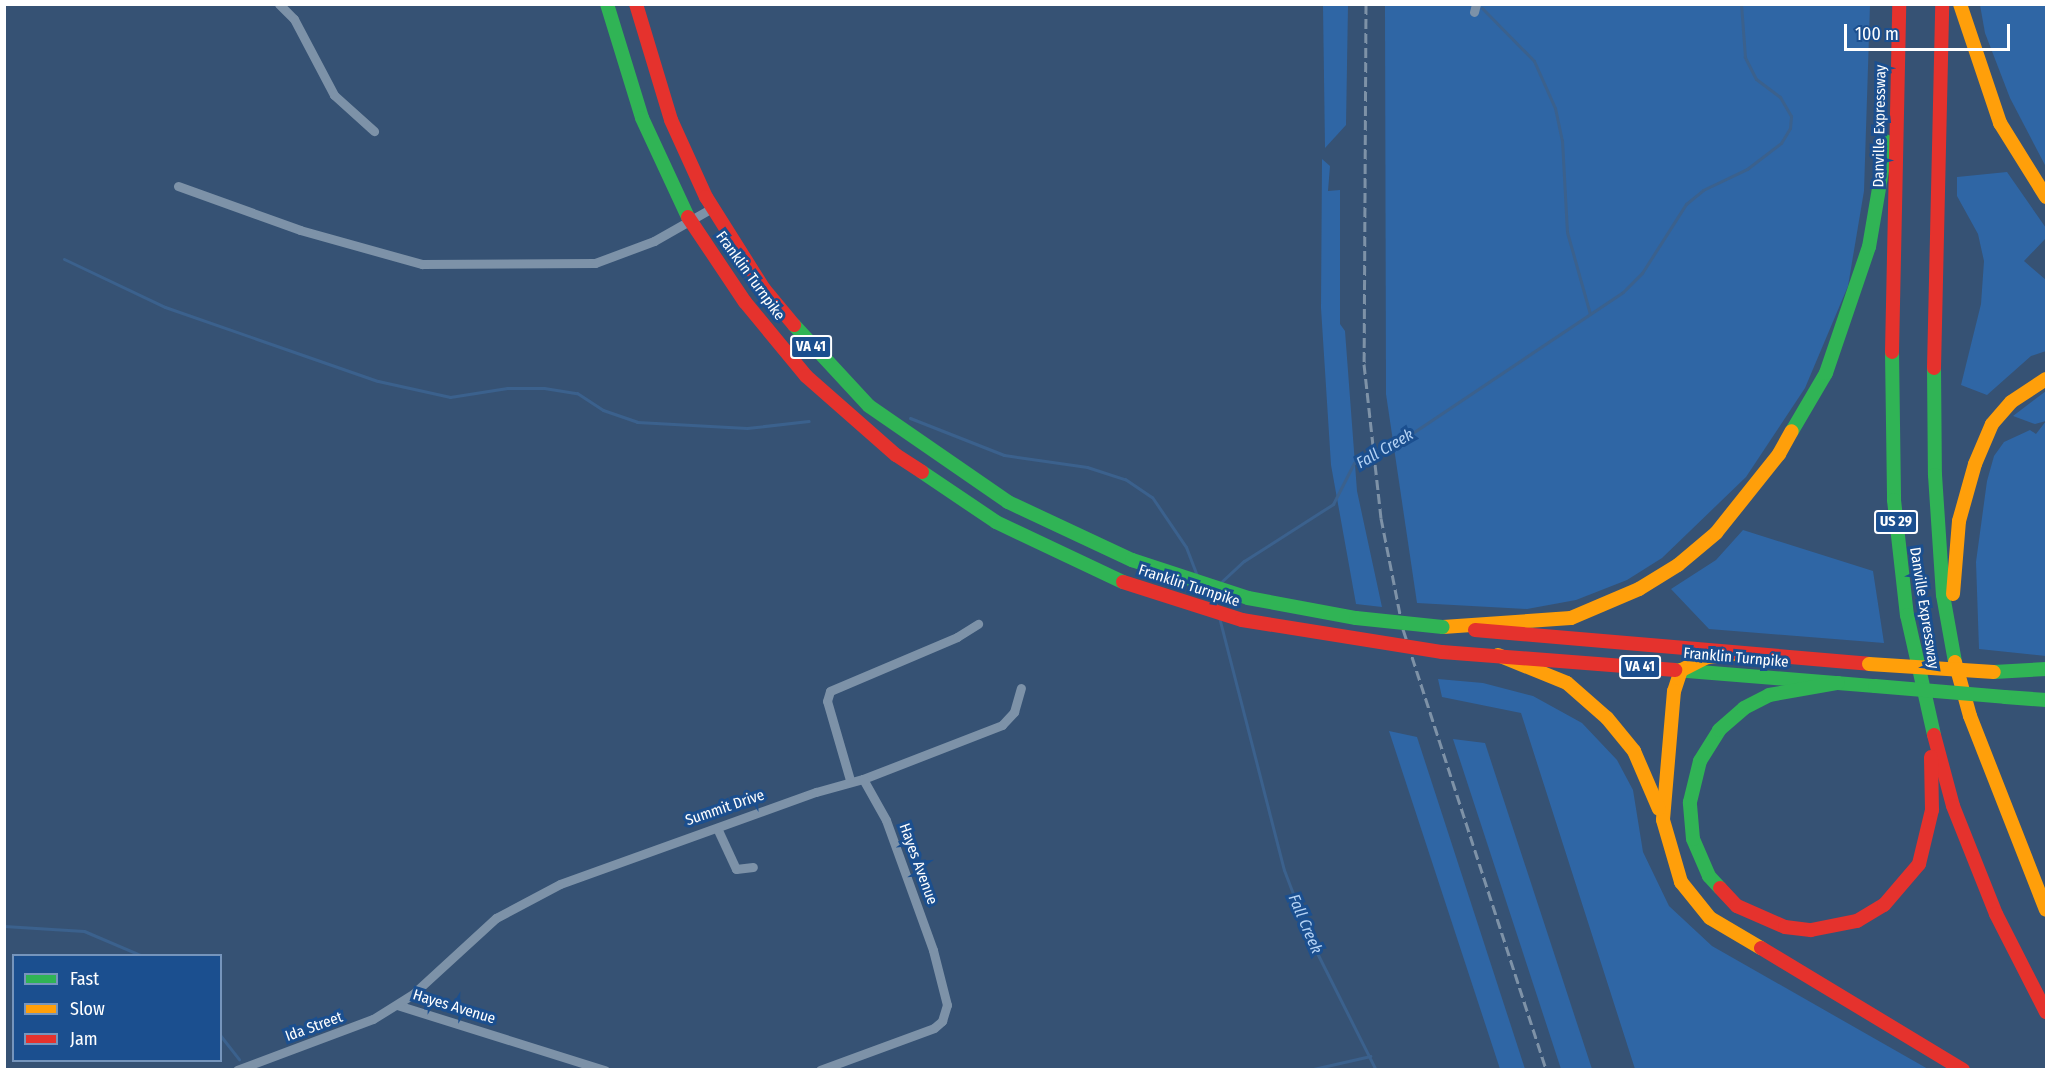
<!DOCTYPE html>
<style>
body{margin:0}
#map{position:relative;width:2051px;height:1074px;overflow:hidden;background:#365274;font-family:"Fira Sans Condensed",sans-serif}
div>[style]{position:absolute}
.green>*{inset:0;background:#2f66a5}
.stream>*{height:3px;margin:-1.5px;padding:0 1.5px;transform-origin:1.5px;border-radius:1.5px;background:#3b618d}
.street>*{height:9px;margin:-4.5px;padding:0 4.5px;transform-origin:4.5px;border-radius:4.5px;background:#7d92a8}
.fast>*{height:14px;margin:-7px;padding:0 7px;transform-origin:7px;border-radius:7px;background:#30b455}
.slow>*{height:14px;margin:-7px;padding:0 7px;transform-origin:7px;border-radius:7px;background:#ff9f0a}
.jam>*{height:14px;margin:-7px;padding:0 7px;transform-origin:7px;border-radius:7px;background:#e5322d}
.rail>*{height:3px;margin-top:-1.5px;transform-origin:0;background:repeating-linear-gradient(90deg,#7e92a7 0 10px,transparent 0 14.5px)}
.fast-bridge>*{height:14px;margin:-7px;padding:0 7px;transform-origin:7px;border-radius:7px;background:#30b455}
.slow-bridge>*{height:14px;margin:-7px;padding:0 7px;transform-origin:7px;border-radius:7px;background:#ff9f0a}
.jam-bridge>*{height:14px;margin:-7px;padding:0 7px;transform-origin:7px;border-radius:7px;background:#e5322d}
span{translate:-50% -50%;white-space:nowrap;text-align:center;line-height:1.15;-webkit-text-stroke:6px #1b4f8f;paint-order:stroke}
.shield-label span{padding:2px 4px;background:#1b4f8f;border:2px solid;border-radius:4px;-webkit-text-stroke-width:0}
.shield-label{font-size:14px;color:#fff;font-weight:700}
.street-label{font-size:15px;color:#fff}
.water-label{font-size:16px;color:#b5d3f5;font-style:italic}
.frame{position:absolute;inset:0;border:6px solid #fff;pointer-events:none}
.legend{position:absolute;left:12px;top:954px;width:210px;height:108px;box-sizing:border-box;background:#1b4f8f;border:2px solid #7695bc;margin:0;padding:8px 10px;list-style:none;font-size:18px;color:#fff}
.legend li{display:flex;align-items:center;gap:12px;height:30px}
.legend b{width:30px;border:2px solid #7695bc}
.scale{position:absolute;left:1844px;top:24px;width:166px;height:27px;box-sizing:border-box;border:3px solid #fff;border-top:0;padding-left:8px;font-size:18px;line-height:21px;white-space:nowrap;color:#fff;-webkit-text-stroke:4px #1b4f8f;paint-order:stroke}
</style>
<div id="map">
<div class="green">
<i style="clip-path:polygon(1323px 5px,1348px 5px,1346px 125px,1325px 148px)"></i>
<i style="clip-path:polygon(1385px 5px,1870px 5px,1864px 191px,1848px 286px,1805px 388px,1746px 477px,1662px 558px,1627px 580px,1576px 600px,1527px 609px,1417px 603px,1386px 394px)"></i>
<i style="clip-path:polygon(1980px 5px,2046px 5px,2046px 167px,2010px 98px,1985px 33px)"></i>
<i style="clip-path:polygon(1322px 159px,1330px 166px,1328px 191px,1340px 190px,1340px 324px,1345px 331px,1357px 491px,1382px 607px,1356px 604px,1331px 465px,1321px 308px)"></i>
<i style="clip-path:polygon(2007px 172px,2046px 228px,2046px 238px,2024px 261px,2046px 280px,2046px 351px,2031px 356px,1987px 395px,1961px 385px,1981px 304px,1984px 261px,1978px 234px,1957px 196px,1957px 177px)"></i>
<i style="clip-path:polygon(2046px 391px,2046px 656px,1979px 649px,1976px 562px,1987px 481px,1994px 456px,2004px 442px,2030px 430px,2036px 434px,2046px 421px,2035px 424px,2013px 416px)"></i>
<i style="clip-path:polygon(1743px 530px,1873px 571px,1884px 643px,1709px 629px,1671px 589px,1716px 560px)"></i>
<i style="clip-path:polygon(1438px 679px,1483px 683px,1533px 696px,1582px 723px,1617px 760px,1633px 790px,1643px 852px,1669px 906px,1712px 946px,1928px 1069px,1635px 1069px,1521px 713px,1442px 697px)"></i>
<i style="clip-path:polygon(1389px 731px,1417px 737px,1525px 1069px,1500px 1069px)"></i>
<i style="clip-path:polygon(1453px 739px,1485px 743px,1592px 1069px,1561px 1069px)"></i>
</div>
<div class="stream">
<i style="left:1482px;top:8px;width:74px;rotate:45.5deg"></i>
<i style="left:1534px;top:61px;width:51px;rotate:65.9deg"></i>
<i style="left:1555px;top:108px;width:33px;rotate:78deg"></i>
<i style="left:1562px;top:140px;width:92px;rotate:86.9deg"></i>
<i style="left:1567px;top:232px;width:85px;rotate:74.3deg"></i>
<i style="left:64px;top:259px;width:112px;rotate:25.4deg"></i>
<i style="left:165px;top:307px;width:225px;rotate:19.2deg"></i>
<i style="left:378px;top:381px;width:74px;rotate:12.5deg"></i>
<i style="left:450px;top:397px;width:58px;rotate:-9deg"></i>
<i style="left:507px;top:388px;width:37px"></i>
<i style="left:544px;top:388px;width:33px;rotate:9deg"></i>
<i style="left:577px;top:393px;width:31px;rotate:33deg"></i>
<i style="left:603px;top:410px;width:36px;rotate:19deg"></i>
<i style="left:637px;top:422px;width:110px;rotate:3.1deg"></i>
<i style="left:747px;top:428px;width:62px;rotate:-6.4deg"></i>
<i style="left:910px;top:418px;width:101px;rotate:21.5deg"></i>
<i style="left:1004px;top:455px;width:84px;rotate:8.2deg"></i>
<i style="left:1087px;top:467px;width:40px;rotate:18deg"></i>
<i style="left:1125px;top:479px;width:32px;rotate:34deg"></i>
<i style="left:1152px;top:497px;width:60px;rotate:55.8deg"></i>
<i style="left:1186px;top:547px;width:30px;rotate:69deg"></i>
<i style="left:1219px;top:584px;width:34px;rotate:-43deg"></i>
<i style="left:1244px;top:561px;width:106px;rotate:-32.6deg"></i>
<i style="left:1333px;top:504px;width:46px;rotate:-62.9deg"></i>
<i style="left:1354px;top:463px;width:57px;rotate:-26.1deg"></i>
<i style="left:1405px;top:438px;width:262px;rotate:-33.8deg"></i>
<i style="left:1623px;top:292px;width:27px;rotate:-45deg"></i>
<i style="left:1642px;top:273px;width:82px;rotate:-57.5deg"></i>
<i style="left:1686px;top:204px;width:22px;rotate:-39deg"></i>
<i style="left:1703px;top:190px;width:49px;rotate:-25.5deg"></i>
<i style="left:1747px;top:169px;width:43px;rotate:-37.4deg"></i>
<i style="left:1781px;top:143px;width:17px;rotate:-59deg"></i>
<i style="left:1790px;top:128px;width:12px;rotate:-85deg"></i>
<i style="left:1791px;top:116px;width:22px;rotate:-120deg"></i>
<i style="left:1780px;top:97px;width:30px;rotate:-143deg"></i>
<i style="left:1756px;top:79px;width:25px;rotate:-117deg"></i>
<i style="left:1745px;top:57px;width:53px;rotate:-94.3deg"></i>
<i style="left:1211px;top:592px;width:14px;rotate:69deg"></i>
<i style="left:1219px;top:617px;width:261px;rotate:75.6deg"></i>
<i style="left:1284px;top:870px;width:76px;rotate:69.2deg"></i>
<i style="left:1311px;top:941px;width:144px;rotate:63.3deg"></i>
<i style="left:4px;top:926px;width:80px;rotate:3.6deg"></i>
<i style="left:84px;top:931px;width:64px;rotate:23deg"></i>
<i style="left:220px;top:1035px;width:31px;rotate:52deg"></i>
<i style="left:1309px;top:1070px;width:63px;rotate:-12.9deg"></i>
</div>
<div class="street">
<i style="left:279px;top:4px;width:21px;rotate:45deg"></i>
<i style="left:294px;top:19px;width:86px;rotate:62.2deg"></i>
<i style="left:334px;top:95px;width:54px;rotate:42deg"></i>
<i style="left:1474px;top:12px;width:8px;rotate:-76deg"></i>
<i style="left:178px;top:186px;width:130px;rotate:19.8deg"></i>
<i style="left:300px;top:230px;width:127px;rotate:15.6deg"></i>
<i style="left:422px;top:264px;width:173px;rotate:-0.3deg"></i>
<i style="left:595px;top:263px;width:63px;rotate:-20.4deg"></i>
<i style="left:654px;top:241px;width:67px;rotate:-29.6deg"></i>
<i style="left:863px;top:779px;width:149px;rotate:-21.2deg"></i>
<i style="left:1002px;top:725px;width:18px;rotate:-47deg"></i>
<i style="left:1014px;top:712px;width:25px;rotate:-74deg"></i>
<i style="left:850px;top:780px;width:82px;rotate:-106.2deg"></i>
<i style="left:827px;top:701px;width:10px;rotate:-73deg"></i>
<i style="left:830px;top:691px;width:138px;rotate:-23deg"></i>
<i style="left:957px;top:637px;width:25px;rotate:-32deg"></i>
<i style="left:717px;top:828px;width:45px;rotate:65.1deg"></i>
<i style="left:736px;top:869px;width:17px;rotate:-7deg"></i>
<i style="left:397px;top:1005px;width:218px;rotate:17.4deg"></i>
<i style="left:237px;top:1070px;width:145px;rotate:-20.6deg"></i>
<i style="left:373px;top:1019px;width:47px;rotate:-32deg"></i>
<i style="left:413px;top:994px;width:113px;rotate:-42.5deg"></i>
<i style="left:496px;top:918px;width:72px;rotate:-28deg"></i>
<i style="left:560px;top:884px;width:272px;rotate:-19.8deg"></i>
<i style="left:816px;top:792px;width:49px;rotate:-15.5deg"></i>
<i style="left:820px;top:1070px;width:121px;rotate:-20.2deg"></i>
<i style="left:934px;top:1028px;width:11px;rotate:-41deg"></i>
<i style="left:942px;top:1021px;width:17px;rotate:-73deg"></i>
<i style="left:947px;top:1005px;width:57px;rotate:-104.3deg"></i>
<i style="left:933px;top:950px;width:138px;rotate:-109.9deg"></i>
<i style="left:886px;top:820px;width:47px;rotate:-119.3deg"></i>
</div>
<div class="fast">
<i style="left:607px;top:4px;width:119px;rotate:72.9deg"></i>
<i style="left:642px;top:118px;width:109px;rotate:65.1deg"></i>
<i style="left:794px;top:325px;width:110px;rotate:47.2deg"></i>
<i style="left:869px;top:406px;width:169px;rotate:34.6deg"></i>
<i style="left:1008px;top:502px;width:137px;rotate:25.1deg"></i>
<i style="left:1892px;top:352px;width:148px;rotate:89.2deg"></i>
<i style="left:1894px;top:500px;width:116px;rotate:83.6deg"></i>
<i style="left:1907px;top:615px;width:123px;rotate:77.3deg"></i>
<i style="left:1934px;top:368px;width:107px;rotate:89.5deg"></i>
<i style="left:1935px;top:475px;width:120px;rotate:86.2deg"></i>
<i style="left:1943px;top:595px;width:68px;rotate:79.8deg"></i>
<i style="left:1792px;top:431px;width:67px;rotate:-59.6deg"></i>
<i style="left:1826px;top:373px;width:133px;rotate:-71.2deg"></i>
<i style="left:1869px;top:247px;width:107px;rotate:-80.3deg"></i>
<i style="left:922px;top:472px;width:89px;rotate:34deg"></i>
<i style="left:996px;top:522px;width:140px;rotate:25.3deg"></i>
<i style="left:1675px;top:670px;width:201px;rotate:4.6deg"></i>
<i style="left:1994px;top:672px;width:52px;rotate:-3.3deg"></i>
<i style="left:2005px;top:697px;width:41px;rotate:4.2deg"></i>
<i style="left:1720px;top:888px;width:16px;rotate:-133deg"></i>
<i style="left:1709px;top:876px;width:40px;rotate:-113.4deg"></i>
<i style="left:1693px;top:839px;width:37px;rotate:-95deg"></i>
<i style="left:1690px;top:802px;width:42px;rotate:-76.3deg"></i>
<i style="left:1700px;top:761px;width:36px;rotate:-58deg"></i>
<i style="left:1719px;top:730px;width:33px;rotate:-41deg"></i>
<i style="left:1744px;top:708px;width:28px;rotate:-27deg"></i>
<i style="left:1769px;top:695px;width:70px;rotate:-9.9deg"></i>
</div>
<div class="slow">
<i style="left:1960px;top:4px;width:126px;rotate:71.4deg"></i>
<i style="left:2000px;top:123px;width:87px;rotate:58.1deg"></i>
<i style="left:1953px;top:594px;width:73px;rotate:-85.3deg"></i>
<i style="left:1959px;top:521px;width:59px;rotate:-74.3deg"></i>
<i style="left:1975px;top:464px;width:43px;rotate:-67deg"></i>
<i style="left:1992px;top:424px;width:29px;rotate:-49deg"></i>
<i style="left:2011px;top:402px;width:42px;rotate:-33.3deg"></i>
<i style="left:1443px;top:627px;width:128px;rotate:-4deg"></i>
<i style="left:1571px;top:618px;width:74px;rotate:-23.1deg"></i>
<i style="left:1639px;top:589px;width:46px;rotate:-31.6deg"></i>
<i style="left:1678px;top:565px;width:50px;rotate:-40.1deg"></i>
<i style="left:1716px;top:533px;width:101px;rotate:-51.4deg"></i>
<i style="left:1779px;top:454px;width:26px;rotate:-61deg"></i>
<i style="left:1742px;top:653px;width:35px;rotate:173deg"></i>
<i style="left:1707px;top:657px;width:29px;rotate:153deg"></i>
<i style="left:1681px;top:670px;width:22px;rotate:108deg"></i>
<i style="left:1674px;top:691px;width:129px;rotate:94.9deg"></i>
<i style="left:1663px;top:820px;width:65px;rotate:73.8deg"></i>
<i style="left:1681px;top:882px;width:46px;rotate:51.1deg"></i>
<i style="left:1710px;top:918px;width:59px;rotate:30.5deg"></i>
<i style="left:1498px;top:655px;width:74px;rotate:22.1deg"></i>
<i style="left:1567px;top:683px;width:53px;rotate:41.2deg"></i>
<i style="left:1607px;top:718px;width:43px;rotate:50.7deg"></i>
<i style="left:1634px;top:751px;width:63px;rotate:66.7deg"></i>
<i style="left:1955px;top:662px;width:56px;rotate:74.5deg"></i>
<i style="left:1970px;top:716px;width:208px;rotate:68.6deg"></i>
</div>
<div class="jam">
<i style="left:636px;top:4px;width:121px;rotate:73.2deg"></i>
<i style="left:671px;top:120px;width:85px;rotate:65.6deg"></i>
<i style="left:706px;top:197px;width:109px;rotate:57.8deg"></i>
<i style="left:764px;top:289px;width:47px;rotate:50.2deg"></i>
<i style="left:688px;top:217px;width:102px;rotate:56.2deg"></i>
<i style="left:745px;top:302px;width:96px;rotate:50.5deg"></i>
<i style="left:806px;top:376px;width:120px;rotate:41.3deg"></i>
<i style="left:896px;top:455px;width:31px;rotate:33deg"></i>
<i style="left:1892px;top:352px;width:348px;rotate:-88.8deg"></i>
<i style="left:1934px;top:368px;width:364px;rotate:-88.7deg"></i>
<i style="left:1475px;top:630px;width:395px;rotate:4.9deg"></i>
<i style="left:1442px;top:652px;width:234px;rotate:4.4deg"></i>
<i style="left:1934px;top:735px;width:73px;rotate:75deg"></i>
<i style="left:1953px;top:806px;width:116px;rotate:68.3deg"></i>
<i style="left:1996px;top:914px;width:110px;rotate:63deg"></i>
<i style="left:1720px;top:888px;width:25px;rotate:47deg"></i>
<i style="left:1737px;top:906px;width:52px;rotate:23.6deg"></i>
<i style="left:1785px;top:927px;width:26px;rotate:7deg"></i>
<i style="left:1811px;top:930px;width:47px;rotate:-11.1deg"></i>
<i style="left:1857px;top:921px;width:31px;rotate:-31deg"></i>
<i style="left:1884px;top:905px;width:54px;rotate:-49.5deg"></i>
<i style="left:1919px;top:864px;width:56px;rotate:-76.5deg"></i>
<i style="left:1932px;top:810px;width:53px;rotate:-91.1deg"></i>
<i style="left:1761px;top:948px;width:236px;rotate:31.1deg"></i>
</div>
<div class="rail">
<i style="left:1366px;top:4px;width:360px;rotate:90.3deg"></i>
<i style="left:1364px;top:364px;width:155px;rotate:83.7deg"></i>
<i style="left:1381px;top:518px;width:113px;rotate:78.8deg"></i>
<i style="left:1403px;top:629px;width:464px;rotate:72deg"></i>
</div>
<div class="fast-bridge">
<i style="left:1132px;top:560px;width:122px;rotate:18.1deg"></i>
<i style="left:1248px;top:598px;width:110px;rotate:10.5deg"></i>
<i style="left:1356px;top:618px;width:87px;rotate:5.9deg"></i>
<i style="left:1875px;top:686px;width:130px;rotate:4.8deg"></i>
</div>
<div class="slow-bridge">
<i style="left:1869px;top:664px;width:125px;rotate:3.7deg"></i>
</div>
<div class="jam-bridge">
<i style="left:1123px;top:582px;width:125px;rotate:17.7deg"></i>
<i style="left:1242px;top:620px;width:203px;rotate:9.1deg"></i>
</div>
<div class="shield-label">
<span style="left:811px;top:347px">VA 41</span>
<span style="left:1896px;top:522px">US 29</span>
<span style="left:1640px;top:667px">VA 41</span>
</div>
<div class="street-label">
<span style="left:1880px;top:126px;rotate:-89deg">Danville Expressway</span>
<span style="left:750px;top:276px;rotate:54deg">Franklin Turnpike</span>
<span style="left:1189px;top:586px;rotate:18deg">Franklin Turnpike</span>
<span style="left:1924px;top:608px;rotate:81deg">Danville Expressway</span>
<span style="left:1736px;top:658px;rotate:5deg">Franklin Turnpike</span>
<span style="left:725px;top:808px;rotate:-19deg">Summit Drive</span>
<span style="left:918px;top:864px;rotate:70deg">Hayes Avenue</span>
<span style="left:454px;top:1007px;rotate:17deg">Hayes Avenue</span>
<span style="left:314px;top:1027px;rotate:-20deg">Ida Street</span>
</div>
<div class="water-label">
<span style="left:1385px;top:449px;rotate:-30deg">Fall Creek</span>
<span style="left:1305px;top:924px;rotate:67deg">Fall Creek</span>
</div>
<div class="frame"></div>
<ul class="legend">
<li><b style="height:8px;background:#30b455"></b>Fast</li>
<li><b style="height:8px;background:#ff9f0a"></b>Slow</li>
<li><b style="height:8px;background:#e5322d"></b>Jam</li>
</ul>
<div class="scale">100 m</div>
</div>
